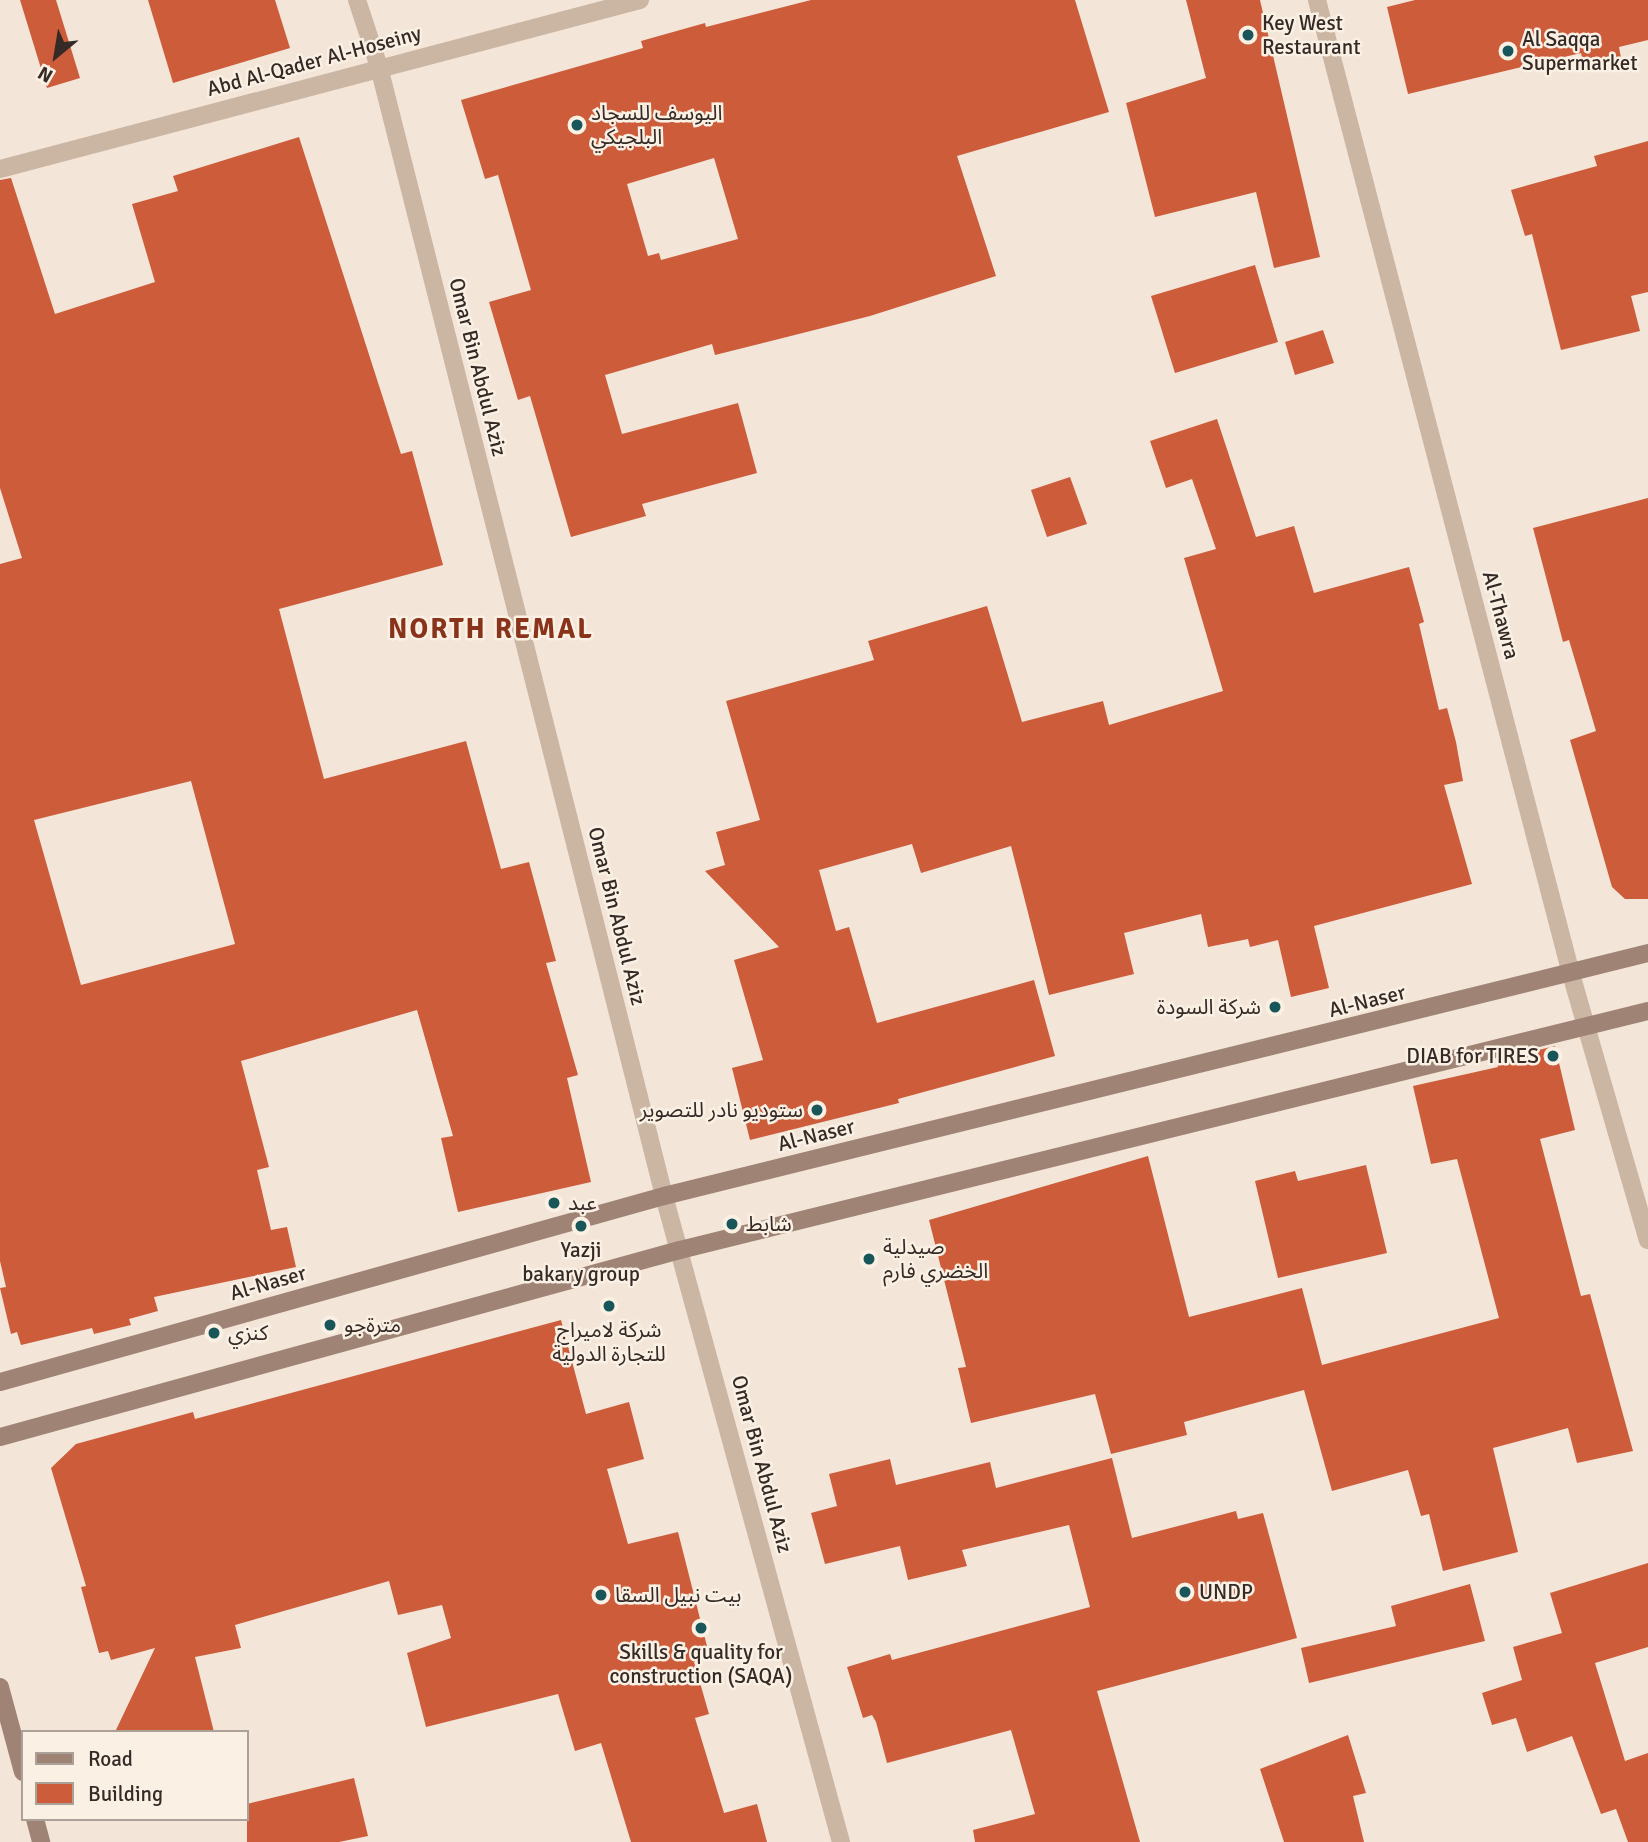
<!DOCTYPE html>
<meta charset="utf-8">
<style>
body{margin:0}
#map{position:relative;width:1648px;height:1842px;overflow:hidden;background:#f3e5d8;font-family:Signika,"Noto Sans Arabic",sans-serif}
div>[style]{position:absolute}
.building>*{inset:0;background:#cd5c3b}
.minor>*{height:18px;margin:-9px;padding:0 9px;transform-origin:9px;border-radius:9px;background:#cbb5a3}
.secondary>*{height:18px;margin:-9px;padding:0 9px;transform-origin:9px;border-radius:9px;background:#9f8375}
.dots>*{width:19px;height:19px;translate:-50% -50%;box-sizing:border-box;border:4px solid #faf0e4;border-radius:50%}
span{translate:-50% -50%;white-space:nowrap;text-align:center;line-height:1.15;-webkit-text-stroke:5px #faf0e4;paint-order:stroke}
.poi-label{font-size:21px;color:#362a26}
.left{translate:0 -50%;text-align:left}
.right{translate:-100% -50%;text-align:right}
.street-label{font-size:21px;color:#362a26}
.district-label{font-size:28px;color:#89331a;font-weight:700;letter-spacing:2px}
.legend{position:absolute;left:21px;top:1730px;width:228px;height:91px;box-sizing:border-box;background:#faf0e4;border:2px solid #aca198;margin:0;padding:9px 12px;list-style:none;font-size:21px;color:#362a26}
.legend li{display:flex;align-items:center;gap:14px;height:35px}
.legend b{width:35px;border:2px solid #aca198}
.north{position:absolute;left:21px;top:21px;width:70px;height:70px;-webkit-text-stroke:5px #faf0e4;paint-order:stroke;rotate:210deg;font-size:19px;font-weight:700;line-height:28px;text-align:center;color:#362a26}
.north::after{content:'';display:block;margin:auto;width:24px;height:32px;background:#362a26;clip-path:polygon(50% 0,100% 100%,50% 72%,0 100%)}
</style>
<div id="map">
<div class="building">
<i style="clip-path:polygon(20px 0,56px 0,80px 78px,47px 88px)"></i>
<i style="clip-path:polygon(148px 0,275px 0,290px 48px,173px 83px)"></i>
<i style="clip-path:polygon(evenodd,811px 0,1075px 0,1109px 112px,957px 156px,996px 276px,870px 316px,715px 355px,712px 344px,605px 375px,622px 434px,738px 403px,757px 473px,642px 504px,646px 516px,571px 537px,530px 396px,518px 400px,489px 302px,531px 290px,498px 175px,485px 179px,461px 100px,643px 48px,641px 41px,705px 23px,706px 27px,811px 0,714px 158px,738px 239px,661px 260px,659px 253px,648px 256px,627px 184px,714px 158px)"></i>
<i style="clip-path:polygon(1186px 0,1260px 0,1320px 257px,1274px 268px,1256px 192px,1155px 217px,1126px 103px,1206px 78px)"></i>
<i style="clip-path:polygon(1415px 0,1648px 0,1648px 40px,1619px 47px,1621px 58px,1584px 67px,1581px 53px,1408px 94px,1387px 7px)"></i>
<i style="clip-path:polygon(evenodd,299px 137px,401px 454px,412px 451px,443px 565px,279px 609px,324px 779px,466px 741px,501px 869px,529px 862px,556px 961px,546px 963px,578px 1075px,567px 1078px,591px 1182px,458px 1212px,441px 1138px,453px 1136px,417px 1010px,241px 1061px,269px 1167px,257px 1170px,271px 1230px,287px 1227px,296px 1267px,154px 1297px,158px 1311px,129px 1319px,131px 1325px,94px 1334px,92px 1328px,21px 1345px,17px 1332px,11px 1334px,0 1288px,6px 1287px,0 1261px,0 564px,22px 558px,0 488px,0 180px,11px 178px,55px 314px,155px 282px,132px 204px,178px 191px,173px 176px,299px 137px,191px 781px,235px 944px,81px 985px,34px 820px,191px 781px)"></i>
<i style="clip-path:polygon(1648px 141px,1648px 292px,1631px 296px,1640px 331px,1561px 350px,1532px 234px,1525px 236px,1511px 190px,1597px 166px,1594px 156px)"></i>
<i style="clip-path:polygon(1255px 265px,1278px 342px,1175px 373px,1151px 296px)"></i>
<i style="clip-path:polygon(1323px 330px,1334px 363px,1295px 375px,1285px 342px)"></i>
<i style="clip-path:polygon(1217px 419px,1256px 537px,1294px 526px,1314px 593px,1409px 567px,1424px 622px,1419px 624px,1439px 710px,1447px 708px,1456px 742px,1463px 781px,1444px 785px,1472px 884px,1314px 926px,1329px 988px,1291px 997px,1278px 940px,1250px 947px,1248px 939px,1208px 947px,1201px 914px,1124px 933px,1134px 974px,1049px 995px,1011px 846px,921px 873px,912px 844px,819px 870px,836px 931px,849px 927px,877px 1023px,1034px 980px,1055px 1056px,898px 1099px,899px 1103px,750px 1140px,732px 1068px,763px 1060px,734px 960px,779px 947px,705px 871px,725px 865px,716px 832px,760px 820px,726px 701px,874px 660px,868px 641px,987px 606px,1022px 722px,1103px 701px,1109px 725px,1223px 691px,1184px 558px,1216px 549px,1192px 479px,1166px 488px,1150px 441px)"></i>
<i style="clip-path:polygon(1070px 477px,1087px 524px,1047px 537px,1031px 490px)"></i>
<i style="clip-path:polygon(1648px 498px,1648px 899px,1625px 899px,1612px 887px,1570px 740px,1596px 731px,1569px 640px,1563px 642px,1533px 528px)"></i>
<i style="clip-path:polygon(1555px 1046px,1575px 1130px,1540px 1139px,1581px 1296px,1590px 1294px,1633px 1451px,1577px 1463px,1568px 1428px,1493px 1448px,1518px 1552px,1443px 1571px,1429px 1514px,1421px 1516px,1408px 1470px,1332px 1491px,1304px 1390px,1184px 1422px,1187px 1435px,1111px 1454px,1095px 1394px,971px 1423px,958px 1368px,966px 1367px,929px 1220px,1148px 1156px,1189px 1317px,1302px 1288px,1322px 1365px,1499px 1318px,1457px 1159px,1431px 1164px,1413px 1086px,1498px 1067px,1497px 1060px)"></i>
<i style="clip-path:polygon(1366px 1165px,1387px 1253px,1278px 1278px,1255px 1181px,1295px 1171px,1298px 1181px)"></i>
<i style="clip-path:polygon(561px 1320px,586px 1414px,629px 1402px,644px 1459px,607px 1469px,628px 1544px,678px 1532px,710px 1658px,694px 1662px,709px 1714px,695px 1718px,724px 1813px,757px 1804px,767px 1842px,631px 1842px,601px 1743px,575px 1751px,558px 1694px,426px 1727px,407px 1653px,451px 1638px,442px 1605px,398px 1615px,389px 1581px,235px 1625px,241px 1648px,195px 1657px,214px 1732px,115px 1732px,155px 1648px,111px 1660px,108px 1651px,99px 1653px,81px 1587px,86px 1586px,51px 1468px,76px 1444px,193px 1412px,195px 1419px)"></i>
<i style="clip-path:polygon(1112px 1458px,1132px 1538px,1236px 1511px,1238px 1519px,1263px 1513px,1297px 1638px,1097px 1691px,1140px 1842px,975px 1842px,973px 1830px,1035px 1814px,1011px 1730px,887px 1763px,876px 1722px,872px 1715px,863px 1718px,847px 1667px,890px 1654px,892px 1660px,1090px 1607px,1069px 1525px,962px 1550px,967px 1566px,908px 1580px,900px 1546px,825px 1564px,811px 1513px,837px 1506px,829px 1474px,890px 1459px,896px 1485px,990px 1462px,996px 1488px)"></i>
<i style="clip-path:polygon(1648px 1563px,1648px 1647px,1595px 1663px,1625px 1761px,1648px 1753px,1648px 1842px,1628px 1842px,1616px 1809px,1601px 1814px,1572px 1736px,1527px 1752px,1516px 1718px,1492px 1725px,1482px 1693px,1522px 1680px,1513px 1647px,1562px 1633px,1550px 1593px)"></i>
<i style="clip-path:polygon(1470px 1584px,1485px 1641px,1309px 1683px,1301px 1648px,1396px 1626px,1391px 1606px)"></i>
<i style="clip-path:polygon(1348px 1735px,1366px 1793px,1353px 1796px,1364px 1842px,1284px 1842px,1260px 1769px)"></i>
<i style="clip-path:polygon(354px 1778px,368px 1836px,339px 1842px,247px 1842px,247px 1804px)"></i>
</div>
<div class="minor">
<i style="left:357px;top:0;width:71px;rotate:71.8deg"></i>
<i style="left:379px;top:67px;width:1164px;rotate:75.83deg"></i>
<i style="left:664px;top:1196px;width:670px;rotate:74.68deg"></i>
<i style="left:1317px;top:0;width:1007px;rotate:75.38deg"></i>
<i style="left:1571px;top:974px;width:277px;rotate:73.9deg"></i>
<i style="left:0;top:169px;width:662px;rotate:-14.79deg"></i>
</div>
<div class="secondary">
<i style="left:0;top:1382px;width:690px;rotate:-15.65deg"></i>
<i style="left:664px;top:1196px;width:1014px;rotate:-13.87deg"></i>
<i style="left:0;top:1437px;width:705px;rotate:-15.38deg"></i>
<i style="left:680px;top:1250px;width:997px;rotate:-13.87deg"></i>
<i style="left:0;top:1687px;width:88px;rotate:74.9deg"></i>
<i style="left:35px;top:1819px;width:24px;rotate:75deg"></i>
</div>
<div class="dots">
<i style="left:1248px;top:35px;background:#195659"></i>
<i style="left:1508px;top:51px;background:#195659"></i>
<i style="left:577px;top:125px;background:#195659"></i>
<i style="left:1275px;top:1007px;background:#195659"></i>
<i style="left:1553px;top:1056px;background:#195659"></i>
<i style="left:817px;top:1110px;background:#195659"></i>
<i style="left:554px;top:1203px;background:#195659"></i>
<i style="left:732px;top:1224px;background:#195659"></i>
<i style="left:581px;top:1226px;background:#195659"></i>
<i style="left:869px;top:1259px;background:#195659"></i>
<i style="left:609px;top:1306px;background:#195659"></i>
<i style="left:330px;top:1325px;background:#195659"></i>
<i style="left:214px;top:1333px;background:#195659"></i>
<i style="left:1185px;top:1592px;background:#195659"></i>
<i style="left:601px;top:1595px;background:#195659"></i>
<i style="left:701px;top:1628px;background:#195659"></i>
</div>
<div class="poi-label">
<span class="left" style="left:1262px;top:35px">Key West<br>Restaurant</span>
<span class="left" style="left:1522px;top:51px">Al Saqqa<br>Supermarket</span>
<span class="left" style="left:591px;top:125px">اليوسف للسجاد<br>البلجيكي</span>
<span class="right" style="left:1261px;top:1007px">شركة السودة</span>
<span class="right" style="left:1539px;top:1056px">DIAB for TIRES</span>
<span class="right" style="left:803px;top:1110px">ستوديو نادر للتصوير</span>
<span class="left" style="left:568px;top:1203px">عبد</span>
<span class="left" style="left:746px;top:1224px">شابط</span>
<span class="left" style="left:883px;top:1259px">صيدلية<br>الخضري فارم</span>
<span style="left:581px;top:1262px">Yazji<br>bakary group</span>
<span class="left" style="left:344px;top:1325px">مترةجو</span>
<span style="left:609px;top:1342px">شركة لاميراج<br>للتجارة الدولية</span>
<span class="left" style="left:228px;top:1333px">كنزي</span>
<span class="left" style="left:1199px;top:1592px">UNDP</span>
<span class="left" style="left:615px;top:1595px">بيت نبيل السقا</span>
<span style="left:701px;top:1664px">Skills &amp; quality for<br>construction (SAQA)</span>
</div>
<div class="street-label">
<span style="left:314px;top:61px;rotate:-15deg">Abd Al-Qader Al-Hoseiny</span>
<span style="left:478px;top:367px;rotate:76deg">Omar Bin Abdul Aziz</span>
<span style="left:1501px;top:615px;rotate:75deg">Al-Thawra</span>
<span style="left:617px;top:916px;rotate:76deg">Omar Bin Abdul Aziz</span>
<span style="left:1367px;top:1001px;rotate:-14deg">Al-Naser</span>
<span style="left:816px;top:1135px;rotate:-14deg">Al-Naser</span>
<span style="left:268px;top:1283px;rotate:-16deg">Al-Naser</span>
<span style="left:762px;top:1464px;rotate:75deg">Omar Bin Abdul Aziz</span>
</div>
<div class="district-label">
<span style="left:491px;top:629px">NORTH REMAL</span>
</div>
<ul class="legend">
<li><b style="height:9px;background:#9f8375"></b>Road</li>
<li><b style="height:19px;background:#cd5c3b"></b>Building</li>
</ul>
<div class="north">N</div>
</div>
